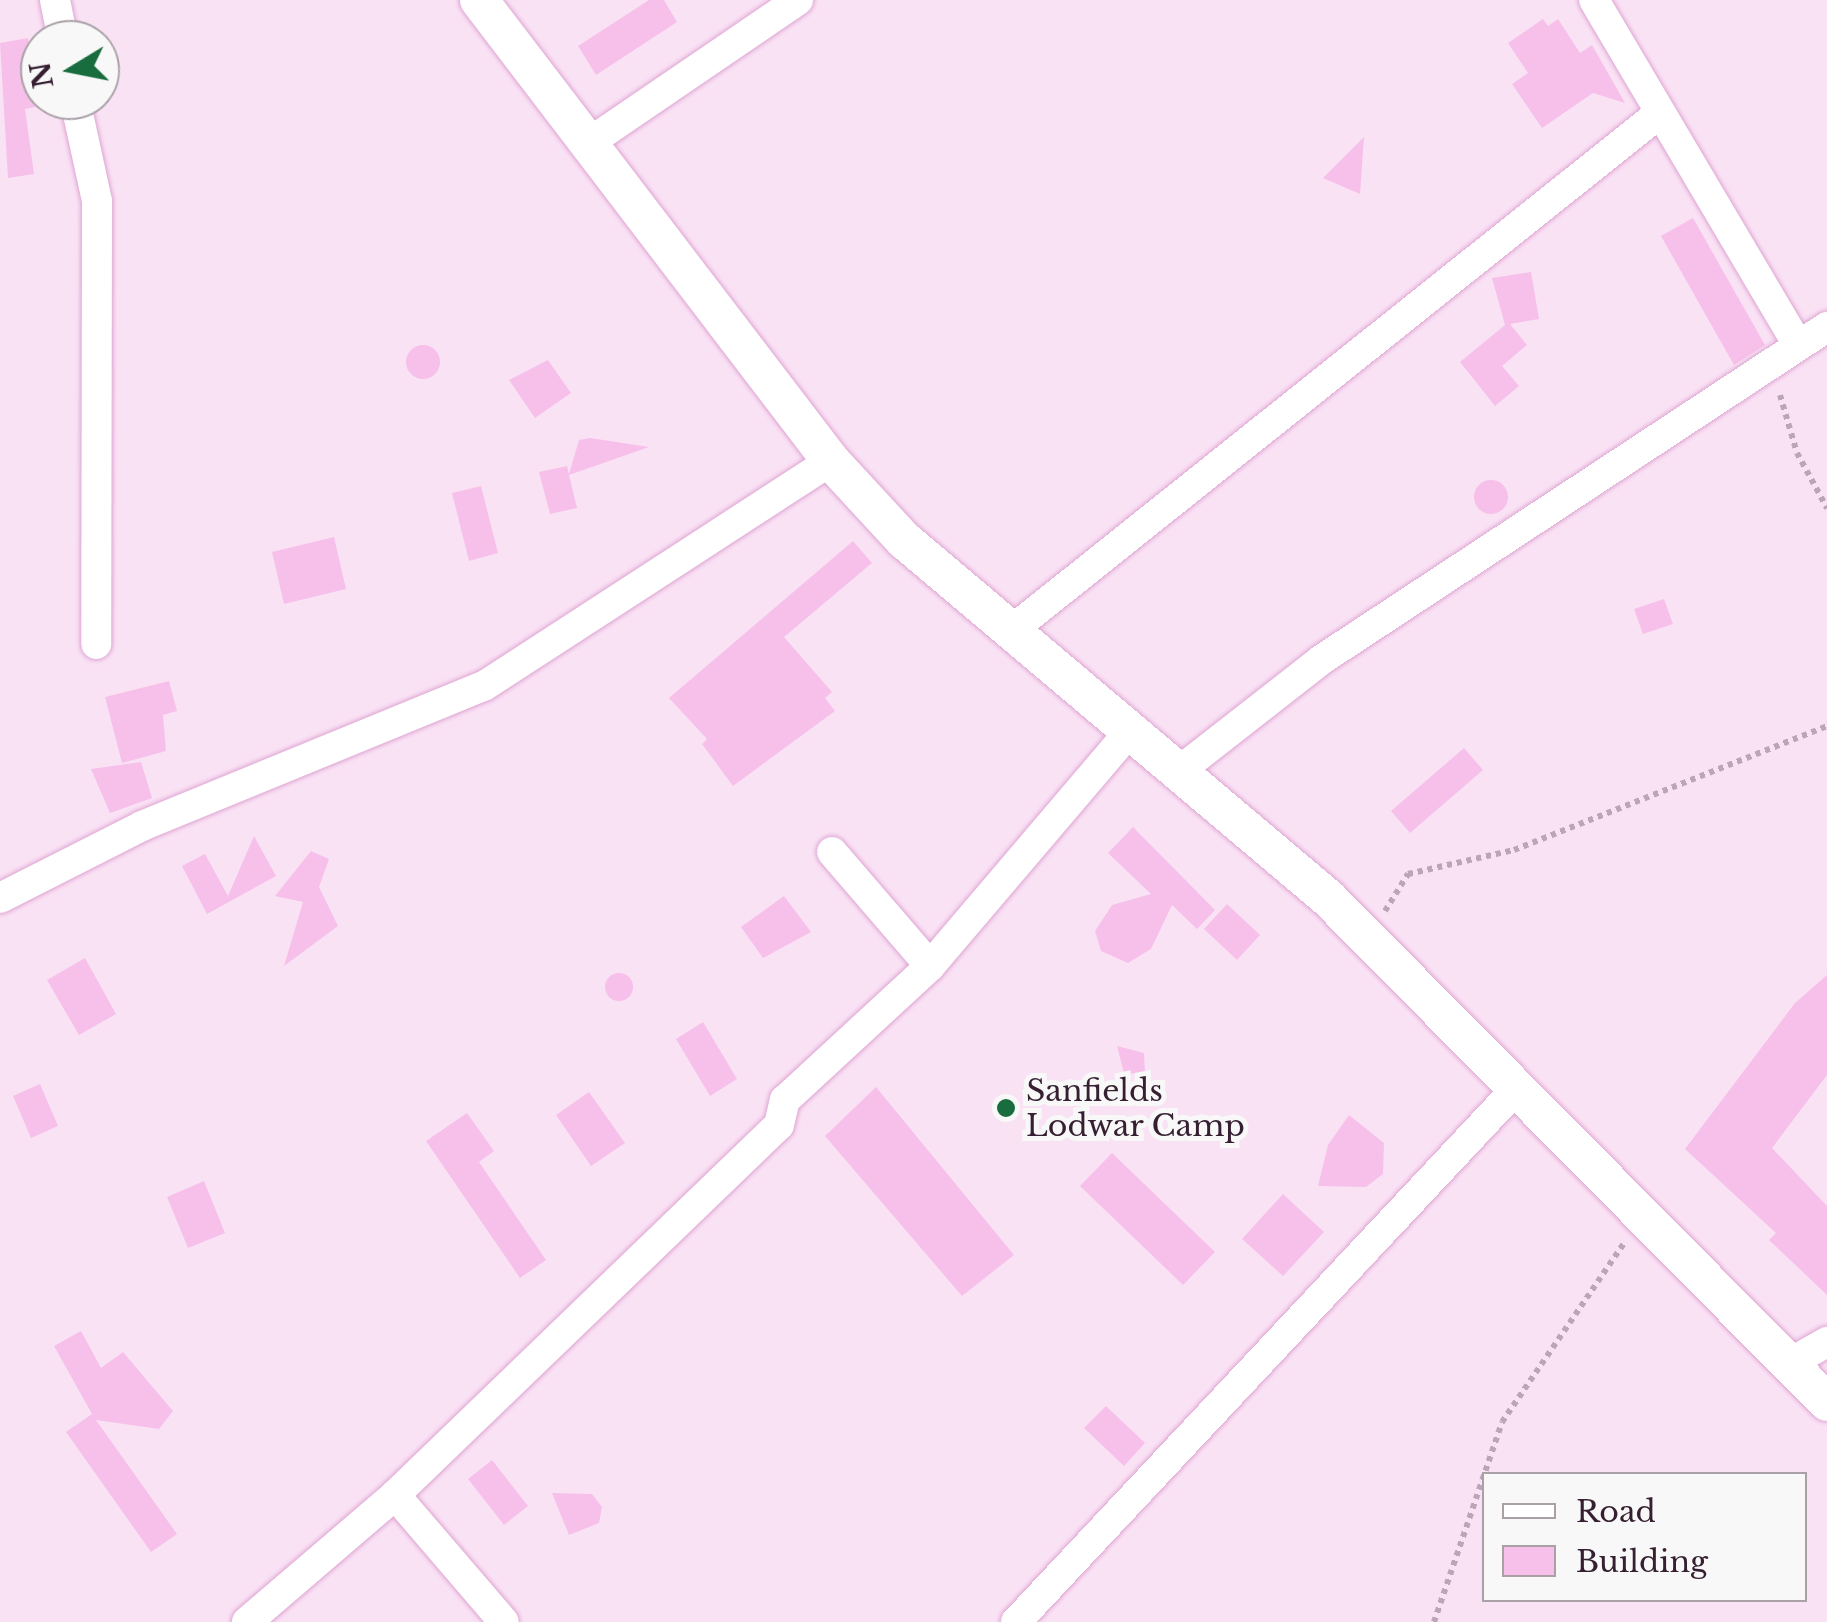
<!DOCTYPE html>
<style>
body{margin:0}
#map{position:relative;width:1827px;height:1622px;overflow:hidden;background:#fae2f5;font-family:"Libre Baskerville",serif}
div>[style]{position:absolute}
.building>*{inset:0;background:#f6c0ea}
.round{border-radius:50%}
.path>*{height:6px;margin-top:-3px;transform-origin:0;background:repeating-linear-gradient(90deg,#bca5b7 0 5px,transparent 0 10px)}
.roads{filter:drop-shadow(0 0 2px #dea5d2) drop-shadow(0 0 2px #dea5d2)}
.minor>*{height:30px;margin:-15px;padding:0 15px;transform-origin:15px;border-radius:15px;background:#fff}
.tertiary>*{height:38px;margin:-19px;padding:0 19px;transform-origin:19px;border-radius:19px;background:#fff}
.dots>*{width:28px;height:28px;translate:-50% -50%;box-sizing:border-box;border:5px solid #f8f8f8;border-radius:50%}
span{translate:-50% -50%;white-space:nowrap;text-align:center;line-height:1.15;-webkit-text-stroke:10px #f8f8f8;paint-order:stroke}
.poi-label{font-size:30px;color:#351f31}
.left{translate:0 -50%;text-align:left}
.legend{position:absolute;left:1482px;top:1472px;width:325px;height:130px;box-sizing:border-box;background:#f8f8f8;border:2px solid #aaa1a8;margin:0;padding:12px 18px;list-style:none;font-size:30px;color:#351f31}
.legend li{display:flex;align-items:center;gap:20px;height:50px}
.legend b{width:50px;border:2px solid #aaa1a8}
.north{position:absolute;left:20px;top:20px;width:100px;height:100px;box-sizing:border-box;background:#f8f8f8;border:2px solid #aaa1a8;border-radius:50%;rotate:260deg;font-size:28px;font-weight:700;line-height:40px;text-align:center;color:#351f31}
.north::after{content:'';display:block;margin:auto;width:35px;height:45px;background:#186c3d;clip-path:polygon(50% 0,100% 100%,50% 72%,0 100%)}
</style>
<div id="map">
<div class="building">
<i style="clip-path:polygon(649px 0,664px 0,677px 22px,596px 75px,578px 46px)"></i>
<i style="clip-path:polygon(1543px 19px,1548px 26px,1558px 19px,1580px 53px,1592px 45px,1625px 103px,1593px 93px,1542px 128px,1512px 84px,1528px 73px,1508px 43px)"></i>
<i style="clip-path:polygon(28px 38px,41px 106px,25px 109px,34px 174px,8px 178px,0 43px)"></i>
<i style="clip-path:polygon(1364px 137px,1360px 194px,1323px 178px)"></i>
<i style="clip-path:polygon(1693px 218px,1765px 345px,1734px 365px,1661px 236px)"></i>
<i style="clip-path:polygon(1531px 272px,1539px 319px,1510px 324px,1527px 345px,1502px 366px,1519px 386px,1495px 406px,1460px 362px,1505px 325px,1492px 278px)"></i>
<i class="round" style="left:406px;top:345px;width:34px;height:34px"></i>
<i style="clip-path:polygon(548px 360px,571px 393px,535px 418px,509px 380px)"></i>
<i style="clip-path:polygon(590px 438px,649px 447px,569px 475px,577px 508px,550px 514px,539px 472px,567px 466px,569px 474px,579px 440px)"></i>
<i class="round" style="left:1474px;top:480px;width:34px;height:34px"></i>
<i style="clip-path:polygon(481px 486px,498px 553px,469px 561px,452px 493px)"></i>
<i style="clip-path:polygon(334px 537px,346px 589px,284px 604px,272px 552px)"></i>
<i style="clip-path:polygon(853px 541px,872px 563px,784px 637px,832px 692px,825px 698px,835px 711px,733px 786px,702px 744px,707px 739px,669px 698px)"></i>
<i style="clip-path:polygon(1664px 599px,1673px 624px,1643px 634px,1634px 609px)"></i>
<i style="clip-path:polygon(169px 681px,177px 711px,163px 715px,166px 751px,122px 763px,105px 697px)"></i>
<i style="clip-path:polygon(1464px 748px,1483px 770px,1410px 833px,1391px 811px)"></i>
<i style="clip-path:polygon(141px 762px,152px 798px,110px 813px,91px 769px)"></i>
<i style="clip-path:polygon(1133px 827px,1215px 910px,1197px 929px,1172px 905px,1151px 949px,1128px 963px,1101px 951px,1095px 931px,1112px 905px,1151px 894px,1108px 853px)"></i>
<i style="clip-path:polygon(254px 836px,276px 876px,207px 914px,182px 866px,205px 854px,228px 896px)"></i>
<i style="clip-path:polygon(311px 851px,329px 859px,319px 887px,338px 926px,284px 966px,303px 902px,275px 896px)"></i>
<i style="clip-path:polygon(784px 896px,811px 932px,763px 958px,741px 927px)"></i>
<i style="clip-path:polygon(1227px 904px,1260px 935px,1237px 960px,1204px 929px)"></i>
<i style="clip-path:polygon(85px 958px,116px 1014px,79px 1035px,47px 980px)"></i>
<i class="round" style="left:605px;top:973px;width:28px;height:28px"></i>
<i style="clip-path:polygon(1827px 975px,1827px 1075px,1772px 1148px,1827px 1206px,1827px 1295px,1769px 1240px,1776px 1233px,1685px 1149px,1795px 1003px)"></i>
<i style="clip-path:polygon(703px 1022px,737px 1079px,710px 1096px,676px 1039px)"></i>
<i style="clip-path:polygon(1117px 1046px,1144px 1053px,1145px 1074px,1124px 1073px)"></i>
<i style="clip-path:polygon(40px 1084px,58px 1126px,31px 1138px,13px 1096px)"></i>
<i style="clip-path:polygon(876px 1087px,1014px 1255px,962px 1296px,825px 1136px)"></i>
<i style="clip-path:polygon(589px 1092px,625px 1143px,591px 1166px,556px 1115px)"></i>
<i style="clip-path:polygon(467px 1113px,494px 1151px,479px 1162px,546px 1260px,520px 1278px,426px 1141px)"></i>
<i style="clip-path:polygon(1349px 1115px,1384px 1143px,1383px 1174px,1366px 1187px,1318px 1186px,1328px 1145px)"></i>
<i style="clip-path:polygon(1112px 1153px,1215px 1252px,1183px 1285px,1080px 1186px)"></i>
<i style="clip-path:polygon(204px 1181px,225px 1233px,188px 1248px,167px 1197px)"></i>
<i style="clip-path:polygon(1283px 1194px,1324px 1232px,1283px 1276px,1242px 1239px)"></i>
<i style="clip-path:polygon(81px 1331px,101px 1368px,123px 1352px,173px 1411px,159px 1429px,96px 1420px,177px 1534px,151px 1552px,66px 1432px,92px 1414px,54px 1346px)"></i>
<i style="clip-path:polygon(1106px 1406px,1145px 1443px,1124px 1466px,1084px 1428px)"></i>
<i style="clip-path:polygon(492px 1460px,528px 1506px,504px 1525px,468px 1479px)"></i>
<i style="clip-path:polygon(552px 1493px,592px 1494px,602px 1507px,599px 1523px,569px 1535px)"></i>
</div>
<div class="path">
<i style="left:1780px;top:395px;width:60px;rotate:73.7deg"></i>
<i style="left:1797px;top:453px;width:63px;rotate:61.4deg"></i>
<i style="left:1385px;top:911px;width:44px;rotate:-58.1deg"></i>
<i style="left:1408px;top:874px;width:109px;rotate:-12.8deg"></i>
<i style="left:1514px;top:850px;width:337px;rotate:-21.6deg"></i>
<i style="left:1434px;top:1622px;width:211px;rotate:-71.2deg"></i>
<i style="left:1502px;top:1422px;width:217px;rotate:-55.7deg"></i>
</div>
<div class="roads">
<div class="minor">
<i style="left:55px;top:0;width:41px;rotate:78.7deg"></i>
<i style="left:1594px;top:0;width:399px;rotate:59.4deg"></i>
<i style="left:75px;top:100px;width:103px;rotate:77.7deg"></i>
<i style="left:97px;top:201px;width:443px;rotate:90.1deg"></i>
<i style="left:590px;top:142px;width:252px;rotate:-34.3deg"></i>
<i style="left:1012px;top:630px;width:824px;rotate:-38.59deg"></i>
<i style="left:1183px;top:768px;width:175px;rotate:-38deg"></i>
<i style="left:1321px;top:660px;width:606px;rotate:-33.35deg"></i>
<i style="left:832px;top:852px;width:150px;rotate:49.3deg"></i>
<i style="left:0;top:898px;width:159px;rotate:-26.9deg"></i>
<i style="left:142px;top:826px;width:370px;rotate:-22.3deg"></i>
<i style="left:484px;top:686px;width:414px;rotate:-33deg"></i>
<i style="left:1790px;top:1363px;width:43px;rotate:-29.6deg"></i>
<i style="left:395px;top:1495px;width:167px;rotate:49.4deg"></i>
<i style="left:247px;top:1622px;width:195px;rotate:-40.6deg"></i>
<i style="left:395px;top:1495px;width:533px;rotate:-43.94deg"></i>
<i style="left:779px;top:1125px;width:26px;rotate:-77deg"></i>
<i style="left:785px;top:1100px;width:197px;rotate:-42.7deg"></i>
<i style="left:930px;top:966px;width:309px;rotate:-49.6deg"></i>
<i style="left:1016px;top:1622px;width:732px;rotate:-46.83deg"></i>
</div>
<div class="tertiary">
<i style="left:479px;top:0;width:580px;rotate:52.64deg"></i>
<i style="left:831px;top:461px;width:108px;rotate:47.3deg"></i>
<i style="left:904px;top:540px;width:555px;rotate:40.18deg"></i>
<i style="left:1328px;top:898px;width:709px;rotate:45.29deg"></i>
</div>
</div>
<div class="dots">
<i style="left:1006px;top:1108px;background:#186c3d"></i>
</div>
<div class="poi-label">
<span class="left" style="left:1026px;top:1108px">Sanfields<br>Lodwar Camp</span>
</div>
<ul class="legend">
<li><b style="height:12px;background:#fff"></b>Road</li>
<li><b style="height:28px;background:#f6c0ea"></b>Building</li>
</ul>
<div class="north">N</div>
</div>
